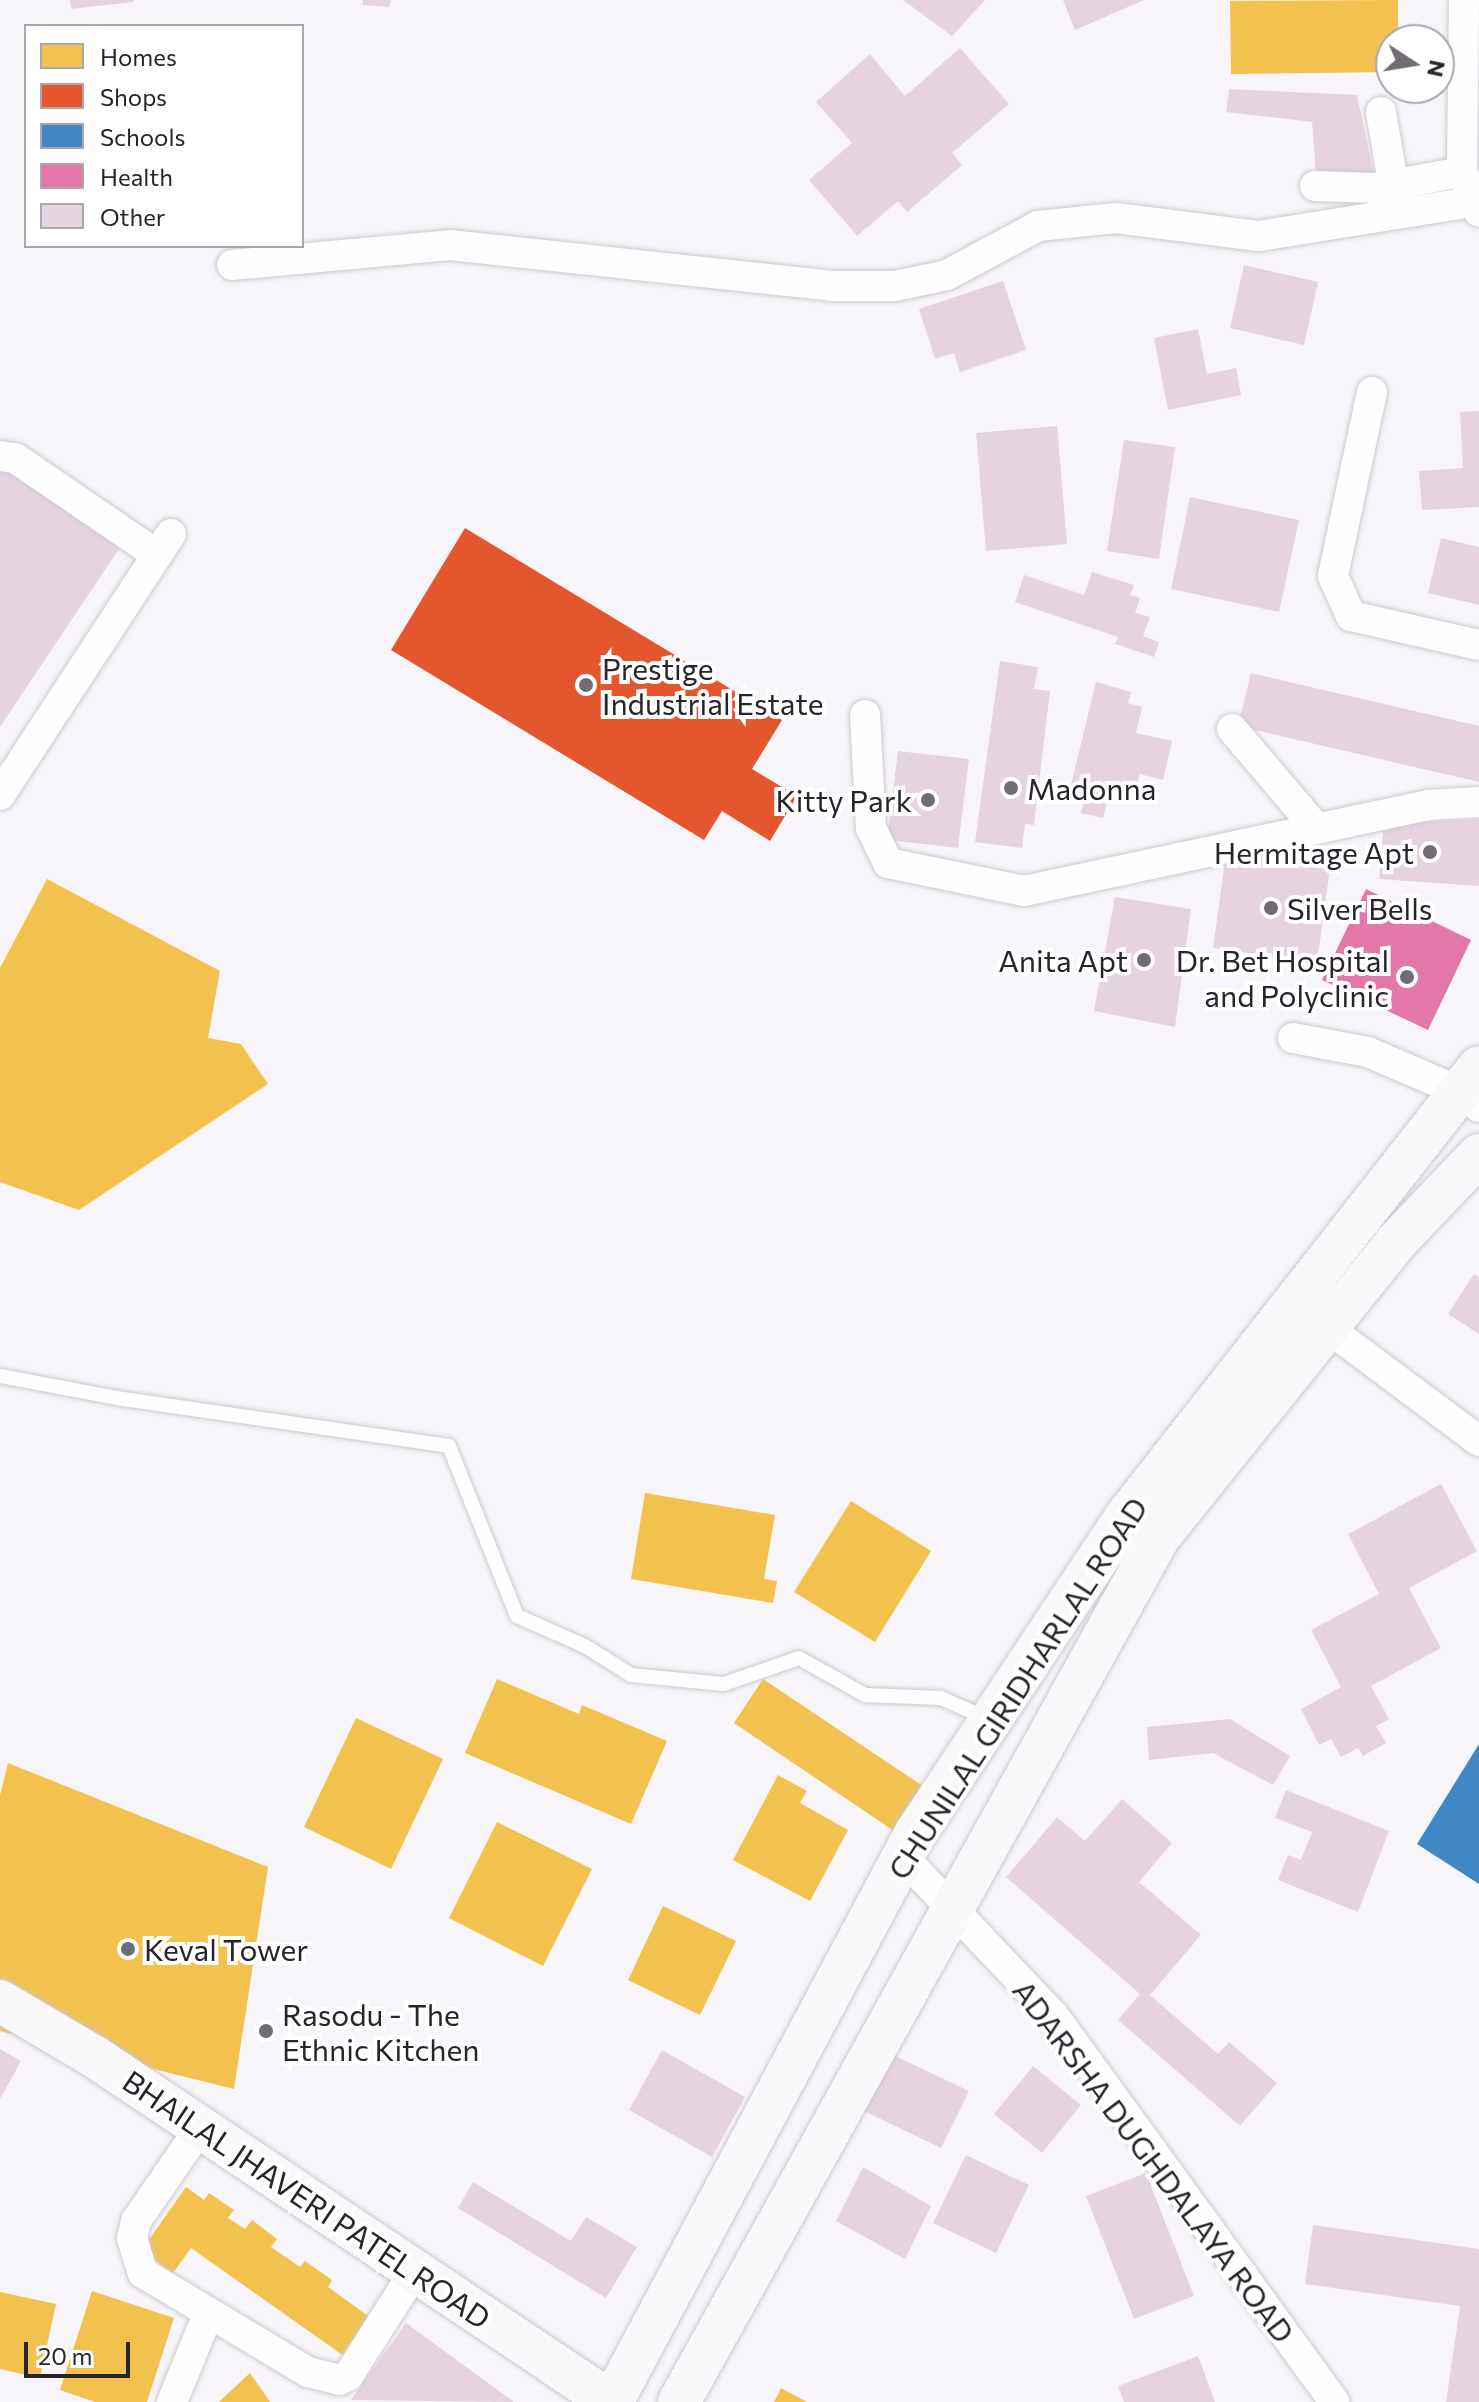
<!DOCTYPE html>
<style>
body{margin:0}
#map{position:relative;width:1479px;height:2402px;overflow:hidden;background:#f8f5fa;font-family:Commissioner,sans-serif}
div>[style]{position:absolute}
.homes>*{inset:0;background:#f2c14e}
.shops>*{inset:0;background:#e4572e}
.schools>*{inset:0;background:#3f88c5}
.health>*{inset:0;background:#e377a8}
.building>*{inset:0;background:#e6d3e0}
.roads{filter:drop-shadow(0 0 2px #cdc9d0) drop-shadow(0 0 2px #cdc9d0)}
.lane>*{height:14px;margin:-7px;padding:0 7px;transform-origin:7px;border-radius:7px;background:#fefefe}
.street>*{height:30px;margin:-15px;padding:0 15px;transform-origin:15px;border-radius:15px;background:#fefefe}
.secondary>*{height:42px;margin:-21px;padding:0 21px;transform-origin:21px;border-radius:21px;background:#f8f8fb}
.dots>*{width:22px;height:22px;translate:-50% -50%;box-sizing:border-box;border:4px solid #fff;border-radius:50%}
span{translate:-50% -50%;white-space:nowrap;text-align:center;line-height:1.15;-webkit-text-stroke:8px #fff;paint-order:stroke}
.poi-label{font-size:30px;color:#29232c}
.left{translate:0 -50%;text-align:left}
.right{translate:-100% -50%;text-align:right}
.street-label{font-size:30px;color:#29232c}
.legend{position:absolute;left:24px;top:24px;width:280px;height:224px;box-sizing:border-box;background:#fff;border:2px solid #a9a7ab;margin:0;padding:10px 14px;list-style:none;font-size:24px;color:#29232c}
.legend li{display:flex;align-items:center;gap:16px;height:40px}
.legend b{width:40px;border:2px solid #a9a7ab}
.north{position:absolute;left:1375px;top:24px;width:80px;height:80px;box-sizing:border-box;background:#fff;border:2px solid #a9a7ab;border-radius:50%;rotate:102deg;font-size:22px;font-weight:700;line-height:32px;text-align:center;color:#29232c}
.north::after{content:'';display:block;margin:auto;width:28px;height:36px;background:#716c74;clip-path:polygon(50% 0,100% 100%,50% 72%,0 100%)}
.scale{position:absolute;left:24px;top:2342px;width:106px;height:36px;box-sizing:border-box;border:4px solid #29232c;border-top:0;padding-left:10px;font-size:24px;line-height:28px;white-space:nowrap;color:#29232c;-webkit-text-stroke:6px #fff;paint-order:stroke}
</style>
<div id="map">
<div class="homes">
<i style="clip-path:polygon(1398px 0,1398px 40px,1391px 40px,1391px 72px,1231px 74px,1230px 1px)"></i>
<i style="clip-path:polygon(47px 879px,220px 971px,208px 1038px,241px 1044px,268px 1084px,79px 1210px,0 1182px,0 968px)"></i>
<i style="clip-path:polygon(645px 1493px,775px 1515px,764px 1579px,777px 1581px,773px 1603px,631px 1579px)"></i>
<i style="clip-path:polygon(851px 1501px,931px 1551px,875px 1642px,794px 1592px)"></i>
<i style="clip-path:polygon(497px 1679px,579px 1714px,582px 1705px,667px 1741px,631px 1824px,465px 1753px)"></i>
<i style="clip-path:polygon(763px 1679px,930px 1791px,900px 1835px,734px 1723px)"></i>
<i style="clip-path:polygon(356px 1718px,443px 1759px,391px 1869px,304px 1827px)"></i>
<i style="clip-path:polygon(8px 1763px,268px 1867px,234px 2089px,0 2031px,0 1795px)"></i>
<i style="clip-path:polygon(778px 1775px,807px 1791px,800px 1803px,848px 1830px,810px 1901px,733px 1860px)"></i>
<i style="clip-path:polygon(497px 1822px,592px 1869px,543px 1966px,449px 1918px)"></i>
<i style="clip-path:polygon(663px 1906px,736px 1941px,700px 2015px,628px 1980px)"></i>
<i style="clip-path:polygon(186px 2187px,204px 2200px,209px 2193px,234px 2210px,228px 2218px,245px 2229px,252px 2220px,277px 2239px,271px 2247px,300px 2267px,305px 2261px,332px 2280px,328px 2287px,371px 2318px,344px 2356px,191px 2248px,173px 2273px,141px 2251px)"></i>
<i style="clip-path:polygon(92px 2291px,174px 2318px,147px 2402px,95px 2402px,60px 2390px)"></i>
<i style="clip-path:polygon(0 2292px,56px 2304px,40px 2378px,0 2369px)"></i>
<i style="clip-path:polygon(250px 2373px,270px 2402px,219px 2402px)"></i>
<i style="clip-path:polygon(781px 2388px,807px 2402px,774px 2402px)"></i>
</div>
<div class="shops">
<i style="clip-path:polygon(465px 528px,782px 720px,752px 769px,797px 796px,770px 841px,722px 811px,704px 840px,391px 650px)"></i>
</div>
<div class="schools">
<i style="clip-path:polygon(1479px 1744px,1479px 1884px,1417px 1844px)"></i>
</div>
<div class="health">
<i style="clip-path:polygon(1366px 889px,1471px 940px,1428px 1030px,1322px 980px)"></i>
</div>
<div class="building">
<i style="clip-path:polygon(70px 0,133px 0,133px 2px,71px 9px)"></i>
<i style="clip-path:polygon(363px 0,391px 0,389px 7px,363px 5px)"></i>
<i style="clip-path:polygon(903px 0,985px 0,952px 36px)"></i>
<i style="clip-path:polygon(1063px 0,1144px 0,1075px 30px)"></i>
<i style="clip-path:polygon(960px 48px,1009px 104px,952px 153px,962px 165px,907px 212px,898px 201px,857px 236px,809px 180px,852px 143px,816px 102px,870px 54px,905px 96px)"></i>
<i style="clip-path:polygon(1229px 89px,1357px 95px,1375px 179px,1316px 176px,1312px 122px,1226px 112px)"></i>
<i style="clip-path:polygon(1244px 265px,1318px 282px,1304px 345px,1230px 328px)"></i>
<i style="clip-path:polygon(1003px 281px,1026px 350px,960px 372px,954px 353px,935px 359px,919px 309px)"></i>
<i style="clip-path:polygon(1198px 329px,1207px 374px,1236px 368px,1241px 395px,1168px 410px,1154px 338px)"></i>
<i style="clip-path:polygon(1479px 411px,1479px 507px,1422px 510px,1419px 471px,1463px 468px,1460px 412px)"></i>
<i style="clip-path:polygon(1057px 426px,1067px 544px,986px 551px,976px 433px)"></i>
<i style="clip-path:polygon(1124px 440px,1175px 447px,1159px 559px,1107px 551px)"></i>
<i style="clip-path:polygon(8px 461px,125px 540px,0 727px,0 473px)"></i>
<i style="clip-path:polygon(1190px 497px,1299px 520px,1279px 612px,1171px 589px)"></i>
<i style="clip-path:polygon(1441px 538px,1479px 547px,1479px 605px,1428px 593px)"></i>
<i style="clip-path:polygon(1092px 572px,1134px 585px,1130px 595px,1140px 598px,1135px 613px,1150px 617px,1143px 636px,1159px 642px,1154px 657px,1115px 644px,1118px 637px,1015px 602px,1024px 575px,1084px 595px)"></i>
<i style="clip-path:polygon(1000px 661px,1038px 667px,1034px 689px,1050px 691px,1034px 825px,1025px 824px,1022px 848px,975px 842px)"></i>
<i style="clip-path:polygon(1251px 673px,1479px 726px,1479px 782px,1238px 726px)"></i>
<i style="clip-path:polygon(1096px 682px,1131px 692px,1128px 703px,1142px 707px,1136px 733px,1172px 741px,1163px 780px,1140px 774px,1137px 785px,1126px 783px,1122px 798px,1109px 795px,1103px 818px,1081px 813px,1085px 796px,1069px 793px)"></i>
<i style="clip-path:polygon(898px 751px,969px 759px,958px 848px,887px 840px)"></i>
<i style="clip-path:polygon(1479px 819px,1479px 886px,1379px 879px,1384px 824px)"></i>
<i style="clip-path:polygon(1226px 854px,1330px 868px,1317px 963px,1213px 948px)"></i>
<i style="clip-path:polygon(1115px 897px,1191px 909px,1175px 1027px,1094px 1011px)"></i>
<i style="clip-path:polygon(1474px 1274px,1479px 1277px,1479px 1334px,1448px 1314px)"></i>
<i style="clip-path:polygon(1441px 1484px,1477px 1551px,1409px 1588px,1441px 1648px,1371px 1686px,1389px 1719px,1376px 1726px,1386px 1743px,1363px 1756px,1358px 1748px,1341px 1757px,1331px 1739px,1319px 1745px,1301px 1709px,1341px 1687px,1311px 1630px,1379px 1594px,1348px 1534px)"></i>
<i style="clip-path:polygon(1230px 1719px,1290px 1756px,1273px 1785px,1213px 1753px,1149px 1760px,1147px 1727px)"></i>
<i style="clip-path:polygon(1286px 1790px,1389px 1831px,1358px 1912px,1278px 1880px,1288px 1855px,1301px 1860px,1312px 1832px,1275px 1818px)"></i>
<i style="clip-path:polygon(1122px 1799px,1172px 1843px,1139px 1882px,1201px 1935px,1150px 1995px,1218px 2054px,1229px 2042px,1277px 2083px,1240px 2126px,1118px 2020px,1140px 1994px,1006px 1877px,1057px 1817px,1085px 1841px)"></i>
<i style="clip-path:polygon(0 2049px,21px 2061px,0 2099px)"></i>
<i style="clip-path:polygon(662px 2050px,745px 2097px,712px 2157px,629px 2110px)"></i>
<i style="clip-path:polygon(891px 2054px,969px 2091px,941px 2148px,864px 2111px)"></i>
<i style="clip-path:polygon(1033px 2066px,1081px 2105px,1042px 2153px,994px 2114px)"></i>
<i style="clip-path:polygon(966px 2155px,1029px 2185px,996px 2253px,933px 2223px)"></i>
<i style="clip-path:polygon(863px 2167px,931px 2206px,905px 2259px,836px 2221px)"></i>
<i style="clip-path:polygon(1146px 2173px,1194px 2296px,1134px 2319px,1086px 2196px)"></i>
<i style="clip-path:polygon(473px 2182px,571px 2241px,586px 2217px,637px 2247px,606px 2298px,458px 2208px)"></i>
<i style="clip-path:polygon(1313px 2225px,1479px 2249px,1479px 2402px,1446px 2402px,1460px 2306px,1305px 2284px)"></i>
<i style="clip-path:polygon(406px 2323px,514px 2402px,351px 2400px)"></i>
<i style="clip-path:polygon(1198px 2356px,1215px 2402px,1124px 2402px,1118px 2386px)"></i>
</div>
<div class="roads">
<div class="lane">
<i style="left:0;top:1376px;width:125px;rotate:10.6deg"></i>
<i style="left:123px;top:1399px;width:329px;rotate:8.2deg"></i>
<i style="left:449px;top:1446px;width:183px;rotate:68.2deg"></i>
<i style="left:517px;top:1616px;width:74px;rotate:23.8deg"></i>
<i style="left:585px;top:1646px;width:54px;rotate:32.2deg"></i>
<i style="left:631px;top:1675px;width:93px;rotate:5.5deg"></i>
<i style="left:724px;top:1684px;width:79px;rotate:-19.1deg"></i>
<i style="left:799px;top:1658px;width:76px;rotate:29.3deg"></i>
<i style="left:865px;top:1695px;width:76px;rotate:2.3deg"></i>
<i style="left:941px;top:1698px;width:49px;rotate:24deg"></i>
</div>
<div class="street">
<i style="left:1464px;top:0;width:172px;rotate:90.7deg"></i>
<i style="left:1462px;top:172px;width:43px;rotate:67deg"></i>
<i style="left:1381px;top:112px;width:71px;rotate:80.3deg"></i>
<i style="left:1315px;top:186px;width:60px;rotate:1.9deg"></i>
<i style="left:1375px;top:188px;width:88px;rotate:-10.4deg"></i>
<i style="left:232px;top:265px;width:219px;rotate:-5.2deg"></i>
<i style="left:450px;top:245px;width:383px;rotate:6.1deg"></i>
<i style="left:831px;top:286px;width:64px"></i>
<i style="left:895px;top:286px;width:53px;rotate:-11.9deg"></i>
<i style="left:947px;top:275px;width:103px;rotate:-28.3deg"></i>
<i style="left:1038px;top:226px;width:78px;rotate:-5.9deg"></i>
<i style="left:1116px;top:218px;width:144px;rotate:7.2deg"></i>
<i style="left:1259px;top:236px;width:215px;rotate:-9.1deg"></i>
<i style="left:1372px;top:392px;width:188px;rotate:102deg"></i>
<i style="left:1333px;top:576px;width:44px;rotate:65.8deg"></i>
<i style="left:1351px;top:616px;width:131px;rotate:12.8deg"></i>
<i style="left:0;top:456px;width:15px;rotate:8deg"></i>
<i style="left:15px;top:458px;width:172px;rotate:34.3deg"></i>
<i style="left:865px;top:715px;width:113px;rotate:87deg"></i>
<i style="left:871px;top:828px;width:39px;rotate:64deg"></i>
<i style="left:888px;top:863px;width:139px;rotate:11.6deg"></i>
<i style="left:1024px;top:891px;width:413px;rotate:-12deg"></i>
<i style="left:1428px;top:805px;width:51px;rotate:-3.4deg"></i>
<i style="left:1232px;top:729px;width:131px;rotate:49.6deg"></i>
<i style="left:0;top:795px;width:312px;rotate:-56.8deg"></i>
<i style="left:1293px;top:1038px;width:76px;rotate:10.6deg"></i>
<i style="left:1368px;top:1052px;width:101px;rotate:23.3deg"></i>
<i style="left:1461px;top:1092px;width:23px;rotate:40deg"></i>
<i style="left:1328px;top:1328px;width:189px;rotate:36.8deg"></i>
<i style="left:902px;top:1856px;width:221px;rotate:46.5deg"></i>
<i style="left:1054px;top:2016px;width:477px;rotate:54deg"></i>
<i style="left:200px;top:2128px;width:113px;rotate:124.5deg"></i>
<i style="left:136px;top:2221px;width:17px;rotate:103deg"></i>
<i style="left:132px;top:2238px;width:37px;rotate:73deg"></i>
<i style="left:143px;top:2273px;width:192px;rotate:31deg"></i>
<i style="left:308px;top:2372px;width:32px;rotate:14deg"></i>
<i style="left:339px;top:2380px;width:10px;rotate:-24deg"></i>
<i style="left:348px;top:2376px;width:125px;rotate:-57.5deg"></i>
<i style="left:172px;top:2402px;width:79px;rotate:-67.7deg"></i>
</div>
<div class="secondary">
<i style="left:0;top:2001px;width:110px;rotate:30.5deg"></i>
<i style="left:95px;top:2057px;width:621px;rotate:33.77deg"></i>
<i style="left:612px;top:2402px;width:644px;rotate:-61.92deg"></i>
<i style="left:915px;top:1834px;width:384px;rotate:-56.4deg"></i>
<i style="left:1128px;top:1514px;width:568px;rotate:-51.86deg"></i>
<i style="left:679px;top:2402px;width:989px;rotate:-60.97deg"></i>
<i style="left:1159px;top:1537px;width:377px;rotate:-51.2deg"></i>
<i style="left:1395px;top:1243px;width:122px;rotate:-46.3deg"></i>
</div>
</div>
<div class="dots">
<i style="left:586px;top:685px;background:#716c74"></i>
<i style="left:1011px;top:788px;background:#716c74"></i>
<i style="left:928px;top:800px;background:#716c74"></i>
<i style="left:1430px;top:852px;background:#716c74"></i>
<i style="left:1271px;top:908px;background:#716c74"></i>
<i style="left:1144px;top:960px;background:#716c74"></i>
<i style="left:1407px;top:977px;background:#716c74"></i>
<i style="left:128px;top:1949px;background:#716c74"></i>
<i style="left:266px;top:2031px;background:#716c74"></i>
</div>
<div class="poi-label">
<span class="left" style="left:602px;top:685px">Prestige<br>Industrial Estate</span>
<span class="left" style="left:1027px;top:788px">Madonna</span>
<span class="right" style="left:912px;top:800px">Kitty Park</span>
<span class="right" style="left:1414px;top:852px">Hermitage Apt</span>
<span class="left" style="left:1287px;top:908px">Silver Bells</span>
<span class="right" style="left:1128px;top:960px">Anita Apt</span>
<span class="right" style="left:1389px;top:977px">Dr. Bet Hospital<br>and Polyclinic</span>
<span class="left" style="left:144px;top:1949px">Keval Tower</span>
<span class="left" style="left:282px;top:2031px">Rasodu - The<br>Ethnic Kitchen</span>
</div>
<div class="street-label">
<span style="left:1017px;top:1688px;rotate:-57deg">CHUNILAL GIRIDHARLAL ROAD</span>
<span style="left:1154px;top:2161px;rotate:53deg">ADARSHA DUGHDALAYA ROAD</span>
<span style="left:307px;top:2199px;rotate:34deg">BHAILAL JHAVERI PATEL ROAD</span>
</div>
<ul class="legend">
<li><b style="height:22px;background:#f2c14e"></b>Homes</li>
<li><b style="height:22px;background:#e4572e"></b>Shops</li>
<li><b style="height:22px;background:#3f88c5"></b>Schools</li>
<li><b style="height:22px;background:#e377a8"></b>Health</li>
<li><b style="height:22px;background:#e6d3e0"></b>Other</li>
</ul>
<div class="north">N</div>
<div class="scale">20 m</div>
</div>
